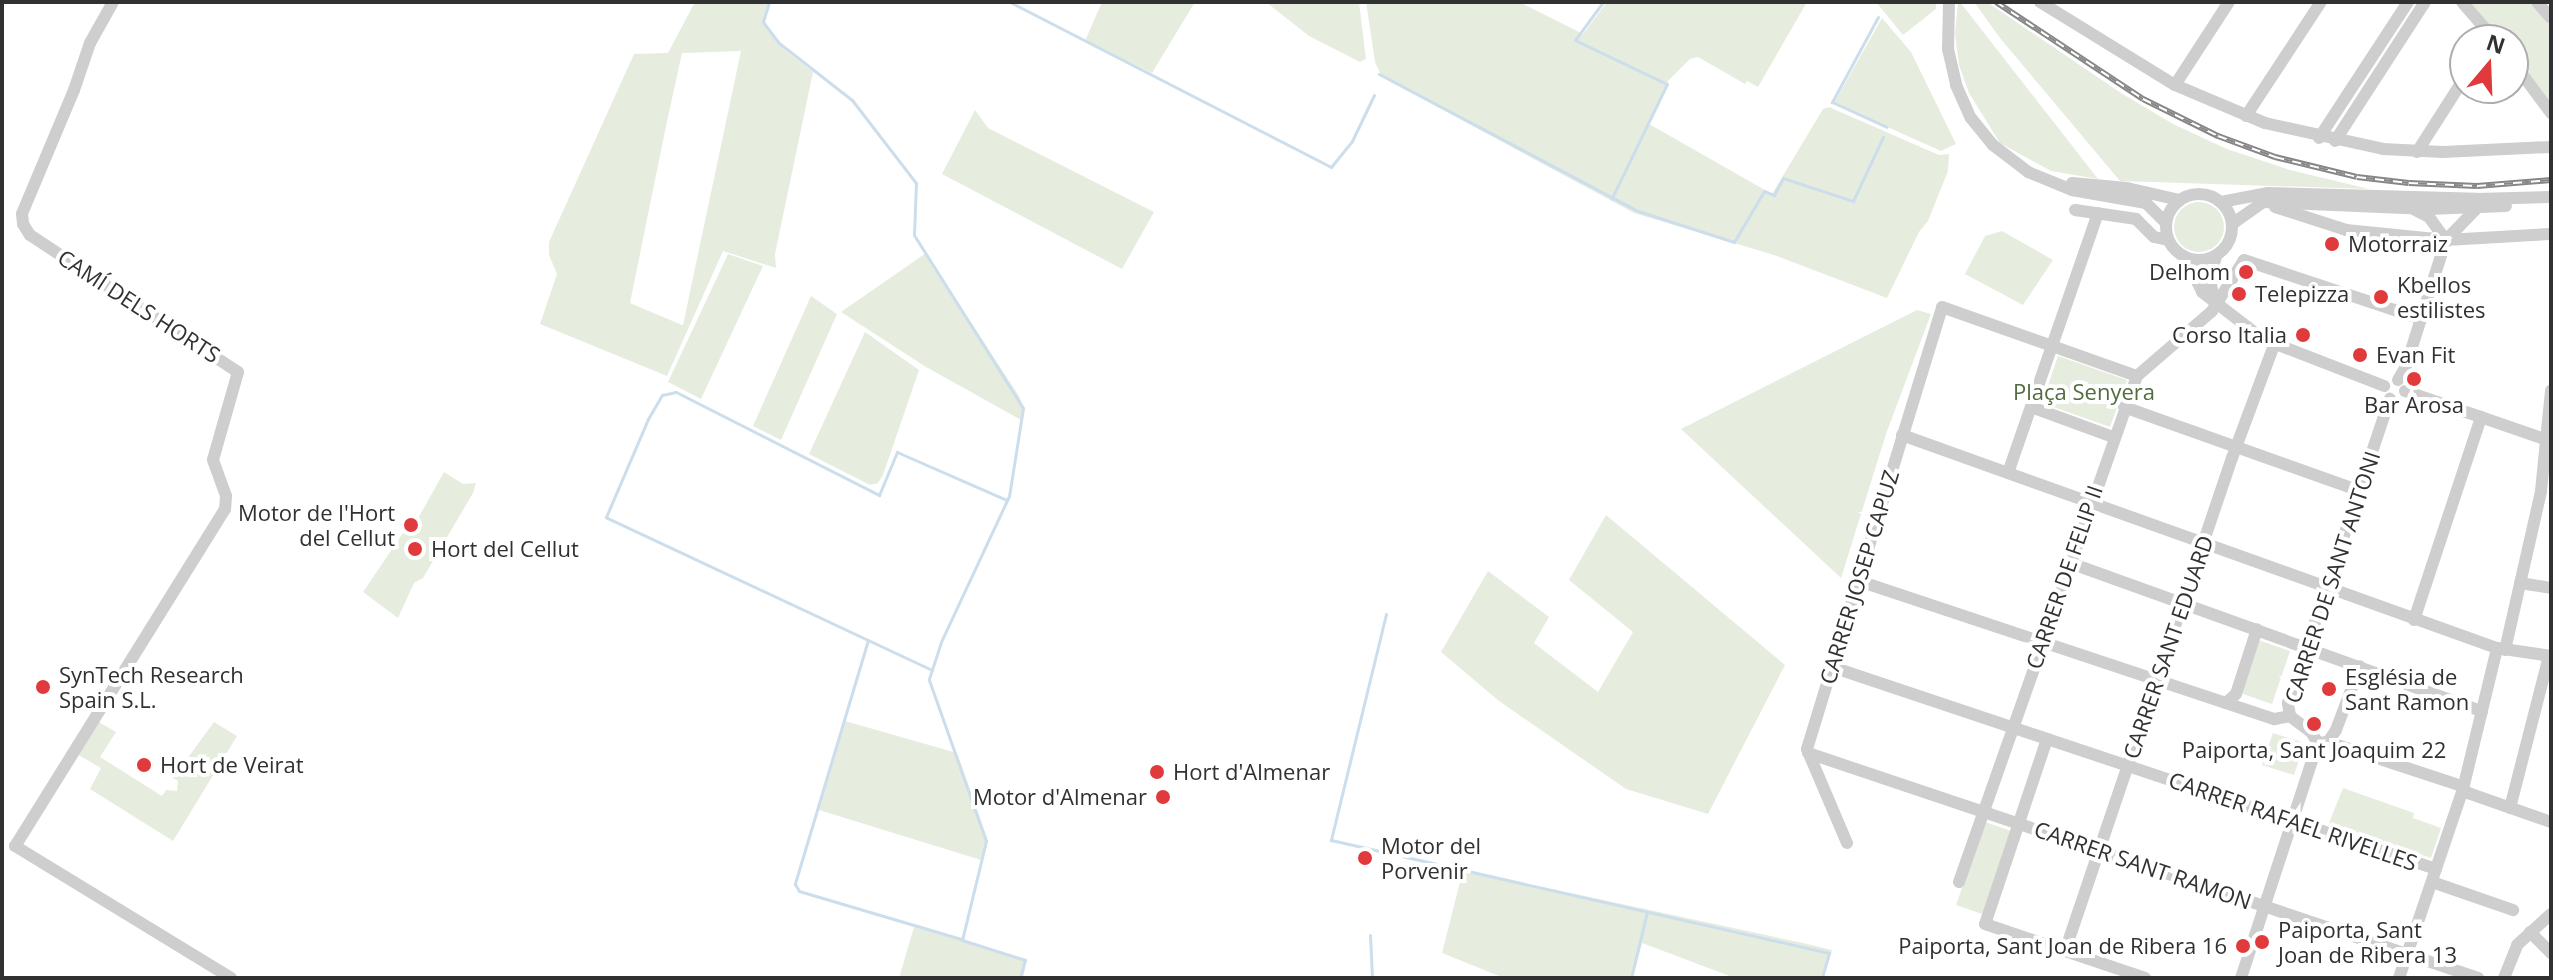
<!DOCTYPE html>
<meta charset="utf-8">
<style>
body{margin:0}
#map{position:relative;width:2553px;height:980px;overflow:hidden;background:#fff;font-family:"Open Sans",sans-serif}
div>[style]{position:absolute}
.green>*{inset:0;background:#e6eddf}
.round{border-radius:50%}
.stream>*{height:3px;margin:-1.5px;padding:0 1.5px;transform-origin:1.5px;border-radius:1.5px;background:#ccdeec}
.minor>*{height:12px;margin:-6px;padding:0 6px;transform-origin:6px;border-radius:6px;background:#cecece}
.minor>.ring{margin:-6px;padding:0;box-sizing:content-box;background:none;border:12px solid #cecece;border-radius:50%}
.rail>*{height:6px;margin-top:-3px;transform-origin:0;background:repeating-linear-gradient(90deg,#fff 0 9px,#868686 0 18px);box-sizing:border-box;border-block:2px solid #868686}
.dots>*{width:22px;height:22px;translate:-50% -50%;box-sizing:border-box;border:4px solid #fff;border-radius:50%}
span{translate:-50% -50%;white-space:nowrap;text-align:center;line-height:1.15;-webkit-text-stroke:8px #fff;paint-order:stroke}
.poi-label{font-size:22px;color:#313131}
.left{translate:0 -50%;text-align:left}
.right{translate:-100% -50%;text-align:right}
.street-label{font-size:22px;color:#313131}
.park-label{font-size:22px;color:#516c3f}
.frame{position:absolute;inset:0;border:4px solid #313131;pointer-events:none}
.north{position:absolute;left:2449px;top:24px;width:80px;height:80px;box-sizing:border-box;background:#fff;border:2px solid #adadad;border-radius:50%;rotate:19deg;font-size:22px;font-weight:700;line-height:32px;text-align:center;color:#313131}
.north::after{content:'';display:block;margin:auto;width:28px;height:36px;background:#e03a3d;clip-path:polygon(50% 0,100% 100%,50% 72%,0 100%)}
</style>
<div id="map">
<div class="green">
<i style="clip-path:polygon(evenodd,695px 2px,769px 2px,763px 22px,785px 50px,813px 72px,775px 254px,776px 268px,723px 251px,667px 376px,540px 324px,557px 274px,549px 255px,549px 242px,634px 54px,668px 53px,695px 2px,741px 51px,683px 325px,682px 325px,630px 303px,666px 126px,682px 53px,741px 51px)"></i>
<i style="clip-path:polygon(1102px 2px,1195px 2px,1152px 73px,1085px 41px)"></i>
<i style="clip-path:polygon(1266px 2px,1359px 2px,1366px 59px,1360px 62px,1309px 36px)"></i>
<i style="clip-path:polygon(1366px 2px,1519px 2px,1583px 34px,1607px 2px,1807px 2px,1758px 87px,1747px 81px,1745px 84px,1698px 57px,1690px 59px,1668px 81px,1649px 124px,1772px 194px,1823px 109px,1829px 107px,1939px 155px,1949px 154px,1948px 171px,1928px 221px,1919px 232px,1887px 298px,1774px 255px,1634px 213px,1382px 77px,1375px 62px)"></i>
<i style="clip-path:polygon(1876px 2px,1936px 2px,1936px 9px,1903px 35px)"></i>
<i style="clip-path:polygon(1958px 2px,1960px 2px,2098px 179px,2051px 171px,2000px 143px,1969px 93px,1959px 65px,1955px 34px)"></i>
<i style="clip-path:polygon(1974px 2px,1987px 2px,2121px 93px,2173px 124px,2227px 149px,2290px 170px,2369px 189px,2120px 181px,2000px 38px)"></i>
<i style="clip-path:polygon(2469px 2px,2530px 2px,2551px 27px,2551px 106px,2513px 55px,2513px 40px,2500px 40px)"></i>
<i style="clip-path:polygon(1882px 18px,1911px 52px,1956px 144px,1941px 151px,1834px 103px)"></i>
<i style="clip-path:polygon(975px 110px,988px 128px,1154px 212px,1122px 269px,942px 174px)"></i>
<i class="round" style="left:2174px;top:202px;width:50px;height:50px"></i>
<i style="clip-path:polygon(2002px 231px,2053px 260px,2023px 305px,1965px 274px,1985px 236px)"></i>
<i style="clip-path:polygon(926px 253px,1019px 396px,1023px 406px,1021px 420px,926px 367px,841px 312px)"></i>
<i style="clip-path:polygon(728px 254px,763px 266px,701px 399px,668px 382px)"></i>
<i style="clip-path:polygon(811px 296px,837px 314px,781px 440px,753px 426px)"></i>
<i style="clip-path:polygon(1917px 310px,1931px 314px,1886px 434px,1841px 578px,1681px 429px)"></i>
<i style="clip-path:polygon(865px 332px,919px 370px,883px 475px,878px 483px,870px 485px,809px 454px)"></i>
<i style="clip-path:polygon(2058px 356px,2127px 380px,2110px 427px,2042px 403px)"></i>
<i style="clip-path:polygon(444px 472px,463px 484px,476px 483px,473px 493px,423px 578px,414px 583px,398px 618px,363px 592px,407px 527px,412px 529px)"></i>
<i style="clip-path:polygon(1606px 515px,1785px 665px,1708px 814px,1626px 789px,1499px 701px,1441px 652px,1488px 571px,1549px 617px,1534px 643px,1598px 692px,1633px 632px,1569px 580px)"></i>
<i style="clip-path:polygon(2258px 640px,2290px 651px,2272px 704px,2240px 693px)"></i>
<i style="clip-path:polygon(845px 721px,957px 753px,987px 838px,981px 860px,819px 810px)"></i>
<i style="clip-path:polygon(99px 722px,116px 732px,100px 757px,162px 796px,166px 790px,177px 791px,178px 781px,173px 778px,214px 722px,237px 736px,173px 841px,90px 789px,101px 768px,77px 754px)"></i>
<i style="clip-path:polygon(2273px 733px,2305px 743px,2294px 775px,2262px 765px)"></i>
<i style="clip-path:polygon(2343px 788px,2414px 813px,2413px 818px,2441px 828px,2431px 858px,2329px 823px)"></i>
<i style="clip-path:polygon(1985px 822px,2014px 832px,1985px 915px,1956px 905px)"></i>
<i style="clip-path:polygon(1463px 870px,1803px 943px,1832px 950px,1823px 978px,1735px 978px,1642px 943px,1633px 978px,1504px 978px,1442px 953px)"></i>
<i style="clip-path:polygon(914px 927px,1027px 959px,1023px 978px,899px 978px)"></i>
</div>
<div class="stream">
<i style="left:769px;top:2px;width:21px;rotate:107deg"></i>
<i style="left:763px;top:22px;width:26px;rotate:53deg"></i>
<i style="left:779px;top:43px;width:93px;rotate:38deg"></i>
<i style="left:852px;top:100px;width:105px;rotate:52.4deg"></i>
<i style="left:916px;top:183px;width:52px;rotate:92.2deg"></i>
<i style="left:914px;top:235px;width:204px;rotate:57.8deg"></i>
<i style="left:1023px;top:408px;width:89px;rotate:99deg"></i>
<i style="left:1009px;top:496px;width:161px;rotate:115deg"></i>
<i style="left:941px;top:642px;width:40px;rotate:108deg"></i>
<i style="left:929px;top:680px;width:171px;rotate:70.5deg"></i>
<i style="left:986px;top:841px;width:102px;rotate:103.6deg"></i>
<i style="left:962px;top:940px;width:66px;rotate:17.6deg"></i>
<i style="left:1025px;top:960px;width:19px;rotate:106deg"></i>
<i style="left:1010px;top:2px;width:361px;rotate:27.2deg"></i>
<i style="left:1331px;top:167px;width:33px;rotate:-51deg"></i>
<i style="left:1352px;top:141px;width:51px;rotate:-64.4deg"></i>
<i style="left:1603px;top:2px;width:47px;rotate:126.4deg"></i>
<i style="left:1575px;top:40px;width:102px;rotate:25.6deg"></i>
<i style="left:1667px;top:84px;width:127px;rotate:115.8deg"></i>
<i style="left:1878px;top:17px;width:97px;rotate:118.4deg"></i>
<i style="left:1832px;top:102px;width:60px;rotate:24.4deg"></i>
<i style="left:1379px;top:74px;width:293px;rotate:27.9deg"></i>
<i style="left:1638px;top:211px;width:101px;rotate:17.9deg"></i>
<i style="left:1734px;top:242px;width:59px;rotate:-59.5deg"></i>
<i style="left:1764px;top:191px;width:11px;rotate:22deg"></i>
<i style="left:1774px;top:195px;width:19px;rotate:-62deg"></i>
<i style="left:1783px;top:178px;width:74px;rotate:18.2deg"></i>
<i style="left:1853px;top:201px;width:71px;rotate:-64.9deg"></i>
<i style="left:1386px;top:614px;width:233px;rotate:103.7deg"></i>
<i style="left:1331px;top:840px;width:511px;rotate:12.78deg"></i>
<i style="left:1829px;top:953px;width:26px;rotate:106deg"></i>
<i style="left:868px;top:640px;width:255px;rotate:106.7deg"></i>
<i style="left:795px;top:884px;width:8px;rotate:60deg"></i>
<i style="left:799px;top:891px;width:169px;rotate:16.5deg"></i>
<i style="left:932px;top:670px;width:360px;rotate:-154.9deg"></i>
<i style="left:606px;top:517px;width:107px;rotate:-66.8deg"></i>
<i style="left:648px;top:419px;width:28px;rotate:-60deg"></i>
<i style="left:662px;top:395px;width:14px;rotate:-12deg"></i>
<i style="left:676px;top:392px;width:228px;rotate:26.9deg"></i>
<i style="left:879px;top:495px;width:47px;rotate:-67.3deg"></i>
<i style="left:897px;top:452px;width:120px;rotate:23.6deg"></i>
<i style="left:1370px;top:935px;width:43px;rotate:87.3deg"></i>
<i style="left:1631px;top:978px;width:68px;rotate:-76.4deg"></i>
</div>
<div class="minor">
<i style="left:113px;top:2px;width:47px;rotate:119.3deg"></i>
<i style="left:90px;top:43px;width:50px;rotate:108.8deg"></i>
<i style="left:74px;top:90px;width:134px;rotate:112.8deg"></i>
<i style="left:22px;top:214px;width:10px;rotate:84deg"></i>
<i style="left:23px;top:224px;width:13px;rotate:58deg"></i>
<i style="left:30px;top:235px;width:249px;rotate:33.4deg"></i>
<i style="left:238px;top:372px;width:91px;rotate:105.9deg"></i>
<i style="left:213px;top:460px;width:38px;rotate:70deg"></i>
<i style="left:226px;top:496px;width:13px;rotate:94deg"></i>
<i style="left:225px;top:509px;width:397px;rotate:121.9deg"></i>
<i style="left:15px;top:846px;width:253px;rotate:31.4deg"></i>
<i style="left:1949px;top:2px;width:47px;rotate:91.2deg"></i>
<i style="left:1948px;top:49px;width:37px;rotate:77deg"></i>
<i style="left:1956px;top:85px;width:36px;rotate:66deg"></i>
<i style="left:1971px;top:118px;width:35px;rotate:51deg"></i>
<i style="left:1993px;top:145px;width:44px;rotate:37.6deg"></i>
<i style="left:2028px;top:172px;width:48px;rotate:22.2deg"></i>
<i style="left:2072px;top:190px;width:75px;rotate:10deg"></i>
<i style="left:2146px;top:203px;width:28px;rotate:45deg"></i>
<i style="left:2040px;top:2px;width:158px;rotate:31.6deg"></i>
<i style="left:2175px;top:85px;width:98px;rotate:22.9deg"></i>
<i style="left:2265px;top:123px;width:121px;rotate:12.4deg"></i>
<i style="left:2383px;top:149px;width:60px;rotate:2.9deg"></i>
<i style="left:2443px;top:152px;width:108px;rotate:-2.7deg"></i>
<i style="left:2462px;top:2px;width:50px;rotate:49deg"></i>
<i style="left:2537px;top:2px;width:21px;rotate:49deg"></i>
<i style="left:2513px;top:62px;width:64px;rotate:53.3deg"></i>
<i style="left:2175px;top:85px;width:99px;rotate:-57deg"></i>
<i style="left:2246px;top:116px;width:136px;rotate:-56.7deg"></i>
<i style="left:2319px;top:138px;width:163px;rotate:-56.8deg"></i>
<i style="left:2335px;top:141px;width:166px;rotate:-57.1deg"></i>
<i style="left:2417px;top:152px;width:89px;rotate:-57.4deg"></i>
<i style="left:2072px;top:183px;width:55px;rotate:5.2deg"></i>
<i style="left:2127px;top:188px;width:53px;rotate:13deg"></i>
<i class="ring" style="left:2166px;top:194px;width:54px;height:54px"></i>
<i style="left:2221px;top:202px;width:48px;rotate:-10.8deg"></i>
<i style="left:2268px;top:193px;width:209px;rotate:1.6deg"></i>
<i style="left:2477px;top:199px;width:74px;rotate:-1.5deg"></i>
<i style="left:2275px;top:207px;width:75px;rotate:17.9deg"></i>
<i style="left:2346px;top:230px;width:100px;rotate:5.7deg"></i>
<i style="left:2446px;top:240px;width:105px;rotate:-3.3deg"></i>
<i style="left:2075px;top:210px;width:62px;rotate:8.4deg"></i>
<i style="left:2136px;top:219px;width:25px;rotate:45deg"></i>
<i style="left:2154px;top:237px;width:14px;rotate:12deg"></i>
<i style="left:2415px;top:210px;width:16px;rotate:27deg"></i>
<i style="left:2429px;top:217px;width:29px;rotate:54deg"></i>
<i style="left:2232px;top:224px;width:38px;rotate:-35deg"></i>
<i style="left:2263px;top:202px;width:165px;rotate:2.4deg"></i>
<i style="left:2428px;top:209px;width:78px;rotate:-2.2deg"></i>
<i style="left:2446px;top:240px;width:43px;rotate:-45.9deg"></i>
<i style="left:2185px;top:258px;width:38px;rotate:63deg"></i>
<i style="left:2202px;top:292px;width:77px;rotate:37.6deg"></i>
<i style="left:2263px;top:339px;width:130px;rotate:21.2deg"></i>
<i style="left:2214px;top:300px;width:21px;rotate:-101deg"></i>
<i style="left:2210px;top:279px;width:24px;rotate:-75deg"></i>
<i style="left:2398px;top:380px;width:16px;rotate:-60deg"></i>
<i style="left:2406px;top:366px;width:132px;rotate:-72.4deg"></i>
<i style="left:2405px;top:391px;width:150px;rotate:19deg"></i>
<i style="left:2031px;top:407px;width:87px;rotate:20.1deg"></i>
<i style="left:2124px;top:407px;width:251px;rotate:19.6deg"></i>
<i style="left:1902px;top:435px;width:632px;rotate:19.7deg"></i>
<i style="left:2497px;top:648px;width:55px;rotate:8.4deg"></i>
<i style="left:2008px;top:473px;width:275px;rotate:-70.9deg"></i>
<i style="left:2070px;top:563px;width:438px;rotate:19.8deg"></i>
<i style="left:1859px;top:581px;width:438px;rotate:18.4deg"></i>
<i style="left:2275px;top:719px;width:15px;rotate:-11deg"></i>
<i style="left:2520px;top:583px;width:31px;rotate:9deg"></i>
<i style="left:2414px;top:620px;width:214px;rotate:-71.7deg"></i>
<i style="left:2505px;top:650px;width:163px;rotate:-77.2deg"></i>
<i style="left:2541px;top:491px;width:101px;rotate:-84.3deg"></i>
<i style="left:1832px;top:667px;width:637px;rotate:18.49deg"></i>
<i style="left:2226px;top:703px;width:13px;rotate:-42deg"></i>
<i style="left:2236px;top:694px;width:68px;rotate:-72.1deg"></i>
<i style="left:2047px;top:739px;width:195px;rotate:108.5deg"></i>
<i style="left:1985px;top:924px;width:169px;rotate:18.6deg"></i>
<i style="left:2328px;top:742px;width:14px;rotate:-56deg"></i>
<i style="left:2336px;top:730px;width:68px;rotate:-69.4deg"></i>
<i style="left:2318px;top:743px;width:13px;rotate:-122deg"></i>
<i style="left:2311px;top:732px;width:26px;rotate:-143deg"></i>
<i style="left:2290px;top:716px;width:13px;rotate:-99deg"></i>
<i style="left:2288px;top:703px;width:321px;rotate:-71.5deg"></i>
<i style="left:2318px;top:743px;width:10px;rotate:-6deg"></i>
<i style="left:2328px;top:742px;width:138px;rotate:18.2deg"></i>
<i style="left:2459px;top:785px;width:12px;rotate:42deg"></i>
<i style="left:2468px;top:793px;width:88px;rotate:19.3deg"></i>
<i style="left:1808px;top:753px;width:707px;rotate:18.56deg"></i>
<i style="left:2510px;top:808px;width:157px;rotate:-75.6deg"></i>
<i style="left:1847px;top:843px;width:102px;rotate:-113.1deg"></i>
<i style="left:1807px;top:749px;width:462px;rotate:-73deg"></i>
<i style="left:1942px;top:307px;width:207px;rotate:19.5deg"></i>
<i style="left:1959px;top:882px;width:536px;rotate:-70.62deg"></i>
<i style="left:2137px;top:376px;width:99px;rotate:-40.9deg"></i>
<i style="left:2212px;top:311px;width:60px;rotate:-57.9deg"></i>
<i style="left:2244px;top:260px;width:187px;rotate:18.4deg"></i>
<i style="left:2432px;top:882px;width:86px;rotate:19.1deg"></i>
<i style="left:2530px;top:932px;width:30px;rotate:45deg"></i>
<i style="left:2065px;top:951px;width:521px;rotate:-71.29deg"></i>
<i style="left:2232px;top:458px;width:121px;rotate:-69.6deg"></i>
<i style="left:2241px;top:978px;width:247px;rotate:-71.9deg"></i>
<i style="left:2399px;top:978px;width:200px;rotate:-71.3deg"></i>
<i style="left:2463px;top:789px;width:145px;rotate:-76.4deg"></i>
<i style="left:2504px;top:978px;width:35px;rotate:-68deg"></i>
<i style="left:2517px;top:945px;width:46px;rotate:-42.4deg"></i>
</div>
<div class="rail">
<i style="left:1996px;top:2px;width:176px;rotate:33.4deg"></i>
<i style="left:2143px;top:99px;width:84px;rotate:26.3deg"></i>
<i style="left:2218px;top:136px;width:61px;rotate:20.2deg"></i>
<i style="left:2275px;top:157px;width:84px;rotate:13.7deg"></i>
<i style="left:2357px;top:177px;width:52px;rotate:6.6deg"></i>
<i style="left:2409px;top:183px;width:68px;rotate:2.5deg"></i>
<i style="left:2477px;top:186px;width:74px;rotate:-4.6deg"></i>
</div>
<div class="dots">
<i style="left:2332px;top:244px;background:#e03a3d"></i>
<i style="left:2246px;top:272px;background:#e03a3d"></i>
<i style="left:2239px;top:294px;background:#e03a3d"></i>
<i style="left:2381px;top:297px;background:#e03a3d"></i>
<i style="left:2303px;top:335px;background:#e03a3d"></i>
<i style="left:2360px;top:355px;background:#e03a3d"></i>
<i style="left:2414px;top:379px;background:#e03a3d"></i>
<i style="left:411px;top:525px;background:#e03a3d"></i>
<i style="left:415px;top:549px;background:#e03a3d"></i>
<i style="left:43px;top:687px;background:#e03a3d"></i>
<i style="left:2329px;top:689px;background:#e03a3d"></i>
<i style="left:2314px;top:724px;background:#e03a3d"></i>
<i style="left:144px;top:765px;background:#e03a3d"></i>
<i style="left:1157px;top:772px;background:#e03a3d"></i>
<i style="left:1163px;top:797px;background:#e03a3d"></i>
<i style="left:1365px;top:858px;background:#e03a3d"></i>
<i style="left:2262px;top:942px;background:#e03a3d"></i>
<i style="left:2243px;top:946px;background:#e03a3d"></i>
</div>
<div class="poi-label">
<span class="left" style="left:2348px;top:244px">Motorraiz</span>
<span class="right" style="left:2230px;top:272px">Delhom</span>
<span class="left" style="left:2397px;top:297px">Kbellos<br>estilistes</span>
<span class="left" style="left:2255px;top:294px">Telepizza</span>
<span class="right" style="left:2287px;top:335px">Corso Italia</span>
<span class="left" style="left:2376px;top:355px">Evan Fit</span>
<span style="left:2414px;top:405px">Bar Arosa</span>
<span class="right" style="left:395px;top:525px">Motor de l'Hort<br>del Cellut</span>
<span class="left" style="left:431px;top:549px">Hort del Cellut</span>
<span class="left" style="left:59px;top:687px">SynTech Research<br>Spain S.L.</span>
<span class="left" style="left:2345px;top:689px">Església de<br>Sant Ramon</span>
<span style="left:2314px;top:750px">Paiporta, Sant Joaquim 22</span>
<span class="left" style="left:160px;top:765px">Hort de Veirat</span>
<span class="left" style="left:1173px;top:772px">Hort d'Almenar</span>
<span class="right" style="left:1147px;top:797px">Motor d'Almenar</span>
<span class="left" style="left:1381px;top:858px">Motor del<br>Porvenir</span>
<span class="left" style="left:2278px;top:942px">Paiporta, Sant<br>Joan de Ribera 13</span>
<span class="right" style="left:2227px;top:946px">Paiporta, Sant Joan de Ribera 16</span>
</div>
<div class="street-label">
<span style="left:139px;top:306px;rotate:33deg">CAMÍ DELS HORTS</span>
<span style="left:1859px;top:577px;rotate:-73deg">CARRER JOSEP CAPUZ</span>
<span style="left:2064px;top:577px;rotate:-71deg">CARRER DE FELIP II</span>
<span style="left:2332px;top:577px;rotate:-72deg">CARRER DE SANT ANTONI</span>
<span style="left:2168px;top:647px;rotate:-71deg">CARRER SANT EDUARD</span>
<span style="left:2293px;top:821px;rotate:19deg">CARRER RAFAEL RIVELLES</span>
<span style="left:2143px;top:865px;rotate:19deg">CARRER SANT RAMON</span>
</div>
<div class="park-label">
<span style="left:2084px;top:392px">Plaça Senyera</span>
</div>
<div class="frame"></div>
<div class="north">N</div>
</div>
